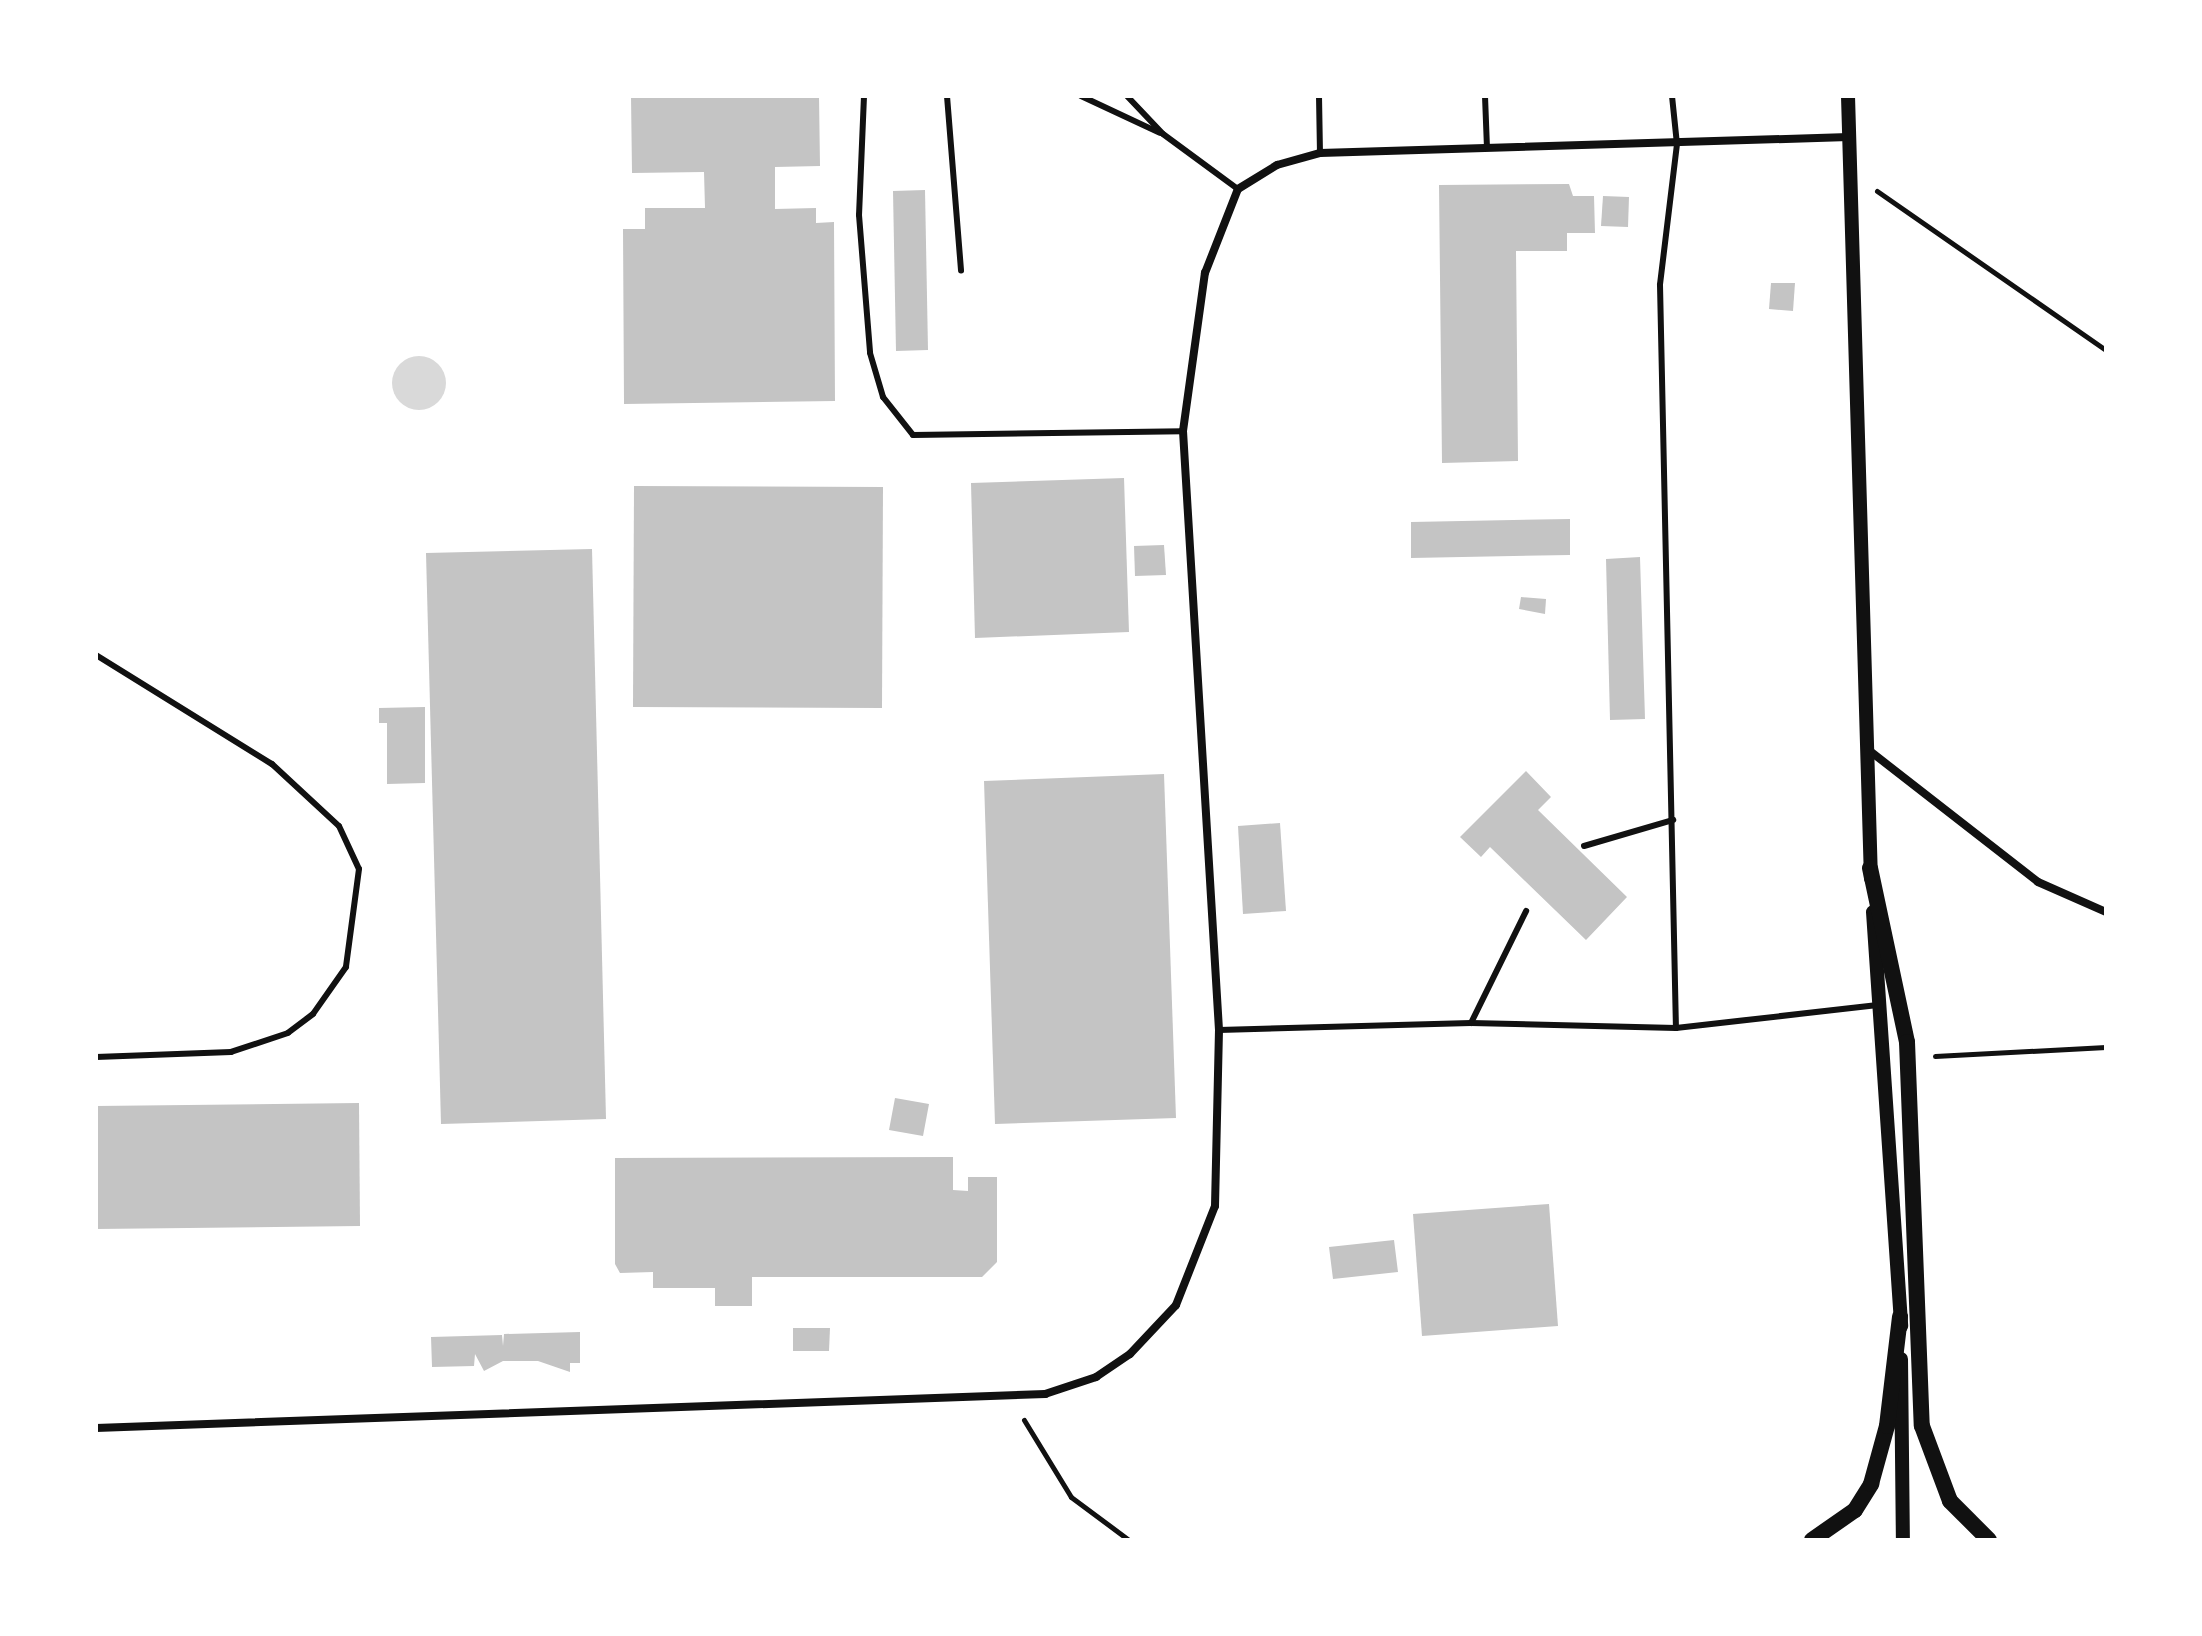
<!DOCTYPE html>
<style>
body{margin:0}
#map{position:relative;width:2202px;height:1636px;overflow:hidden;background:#fff;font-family:"Nunito Sans",sans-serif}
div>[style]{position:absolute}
.water>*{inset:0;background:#d9d9d9}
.round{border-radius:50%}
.building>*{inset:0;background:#c4c4c4}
.path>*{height:5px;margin:-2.5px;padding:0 2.5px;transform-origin:2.5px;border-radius:2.5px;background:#111}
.service>*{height:6px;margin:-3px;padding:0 3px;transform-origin:3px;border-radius:3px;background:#111}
.minor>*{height:8px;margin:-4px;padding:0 4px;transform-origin:4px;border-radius:4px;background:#111}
.tertiary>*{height:14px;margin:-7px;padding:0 7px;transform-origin:7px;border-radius:7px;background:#111}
.secondary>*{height:16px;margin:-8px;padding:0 8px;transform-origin:8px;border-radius:8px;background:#111}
span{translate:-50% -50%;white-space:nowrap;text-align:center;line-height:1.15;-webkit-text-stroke:7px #fff;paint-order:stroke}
.frame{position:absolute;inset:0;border:98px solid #fff;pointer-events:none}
</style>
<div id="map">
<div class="water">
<i class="round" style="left:392px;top:356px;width:54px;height:54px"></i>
</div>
<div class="building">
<i style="clip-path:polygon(631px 96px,819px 96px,820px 166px,775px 167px,775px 209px,816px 208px,816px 223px,834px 222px,835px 401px,624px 404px,623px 229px,645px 229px,645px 208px,705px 208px,704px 172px,632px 173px)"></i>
<i style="clip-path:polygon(1569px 184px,1573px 196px,1594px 196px,1595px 233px,1567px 233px,1567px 251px,1516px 251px,1518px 461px,1442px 463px,1439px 185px)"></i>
<i style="clip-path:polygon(925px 190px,928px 350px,896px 351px,893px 191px)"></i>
<i style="clip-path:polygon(1603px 196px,1629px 197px,1628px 227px,1601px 226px)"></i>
<i style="clip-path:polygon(1771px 283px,1795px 283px,1793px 311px,1769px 309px)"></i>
<i style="clip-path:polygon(1124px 478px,1129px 632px,975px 638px,971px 483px)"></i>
<i style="clip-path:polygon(634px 486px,883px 487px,882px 708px,633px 707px)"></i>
<i style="clip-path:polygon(1570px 519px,1570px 555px,1411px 558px,1411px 522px)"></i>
<i style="clip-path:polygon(1164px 545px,1166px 575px,1135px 576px,1134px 546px)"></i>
<i style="clip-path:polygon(592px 549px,606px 1119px,441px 1124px,426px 553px)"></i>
<i style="clip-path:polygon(1640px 557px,1645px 719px,1610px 720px,1606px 559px)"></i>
<i style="clip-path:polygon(1521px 597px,1546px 599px,1545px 614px,1519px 609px)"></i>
<i style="clip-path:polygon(425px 707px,425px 783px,387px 784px,387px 723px,379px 723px,379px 708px)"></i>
<i style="clip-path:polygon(1526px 771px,1551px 797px,1538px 810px,1627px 897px,1586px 940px,1490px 847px,1481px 857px,1460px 837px)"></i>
<i style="clip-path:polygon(1164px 774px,1176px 1118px,995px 1124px,984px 781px)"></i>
<i style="clip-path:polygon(1280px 823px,1286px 911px,1243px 914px,1238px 826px)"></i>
<i style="clip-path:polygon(895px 1098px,929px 1104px,923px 1136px,889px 1130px)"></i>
<i style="clip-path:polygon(359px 1103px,360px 1226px,96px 1229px,96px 1106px)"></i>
<i style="clip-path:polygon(953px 1157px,953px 1190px,968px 1191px,968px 1177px,997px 1177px,997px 1262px,982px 1277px,752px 1277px,752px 1306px,715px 1306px,715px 1288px,653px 1288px,653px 1272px,620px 1273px,615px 1264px,615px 1158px)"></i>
<i style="clip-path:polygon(1549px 1204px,1558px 1326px,1422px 1336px,1413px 1214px)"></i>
<i style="clip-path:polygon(1394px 1240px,1398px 1272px,1333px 1279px,1329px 1247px)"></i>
<i style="clip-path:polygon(793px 1328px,830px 1328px,829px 1351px,793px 1351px)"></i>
<i style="clip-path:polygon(580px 1332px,580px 1363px,570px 1363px,570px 1372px,538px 1361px,503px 1361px,484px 1371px,475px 1354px,474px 1366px,432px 1367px,431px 1337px,502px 1335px,503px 1346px,504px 1334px)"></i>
</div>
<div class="path">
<i style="left:1877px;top:191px;width:279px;rotate:34.8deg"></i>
<i style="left:1935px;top:1056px;width:171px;rotate:-3deg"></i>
<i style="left:1024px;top:1420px;width:90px;rotate:58.6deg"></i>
<i style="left:1071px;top:1497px;width:72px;rotate:36.6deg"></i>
</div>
<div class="service">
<i style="left:864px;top:96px;width:119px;rotate:92.4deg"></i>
<i style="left:859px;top:215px;width:138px;rotate:85.4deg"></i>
<i style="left:870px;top:353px;width:46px;rotate:73.5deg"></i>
<i style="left:883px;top:397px;width:48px;rotate:51.7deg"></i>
<i style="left:913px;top:435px;width:270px;rotate:-0.8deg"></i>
<i style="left:947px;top:96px;width:175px;rotate:85.4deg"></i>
<i style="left:1081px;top:96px;width:87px;rotate:25.1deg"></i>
<i style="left:1127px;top:96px;width:52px;rotate:46.5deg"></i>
<i style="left:1163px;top:134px;width:93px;rotate:36.3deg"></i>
<i style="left:1319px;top:96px;width:57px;rotate:89deg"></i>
<i style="left:1485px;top:96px;width:52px;rotate:87.8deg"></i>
<i style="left:1672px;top:96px;width:48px;rotate:84.1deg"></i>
<i style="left:1677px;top:144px;width:142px;rotate:96.9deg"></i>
<i style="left:1660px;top:285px;width:743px;rotate:88.77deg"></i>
<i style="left:96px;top:655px;width:207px;rotate:31.8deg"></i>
<i style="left:272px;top:764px;width:91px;rotate:42.8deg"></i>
<i style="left:339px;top:826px;width:47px;rotate:65.1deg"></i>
<i style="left:359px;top:869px;width:99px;rotate:97.6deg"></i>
<i style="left:346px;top:967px;width:57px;rotate:125.1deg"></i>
<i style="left:313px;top:1014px;width:31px;rotate:143deg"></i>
<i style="left:288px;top:1033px;width:60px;rotate:161.6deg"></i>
<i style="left:231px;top:1052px;width:135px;rotate:177.9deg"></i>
<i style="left:1584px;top:846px;width:93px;rotate:-16.3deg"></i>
<i style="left:1471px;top:1023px;width:125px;rotate:-63.8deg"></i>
<i style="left:1219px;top:1030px;width:252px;rotate:-1.6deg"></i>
<i style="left:1471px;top:1023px;width:205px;rotate:1.4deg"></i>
<i style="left:1676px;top:1028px;width:203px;rotate:-6.5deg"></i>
</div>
<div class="minor">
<i style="left:1866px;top:748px;width:218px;rotate:37.9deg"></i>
<i style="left:2038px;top:882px;width:74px;rotate:23.8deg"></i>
<i style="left:96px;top:1428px;width:950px;rotate:-2.05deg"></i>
<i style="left:1045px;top:1394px;width:54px;rotate:-18.4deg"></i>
<i style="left:1096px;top:1377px;width:41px;rotate:-34.1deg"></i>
<i style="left:1130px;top:1354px;width:67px;rotate:-46.8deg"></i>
<i style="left:1176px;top:1305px;width:106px;rotate:-68.5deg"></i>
<i style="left:1215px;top:1206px;width:176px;rotate:-88.7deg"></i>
<i style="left:1219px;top:1030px;width:600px;rotate:-93.44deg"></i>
<i style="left:1183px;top:431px;width:160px;rotate:-82.1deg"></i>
<i style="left:1205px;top:273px;width:90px;rotate:-68.6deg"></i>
<i style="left:1238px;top:189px;width:46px;rotate:-31.6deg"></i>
<i style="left:1277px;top:165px;width:45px;rotate:-15.6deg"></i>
<i style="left:1320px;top:153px;width:529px;rotate:-1.73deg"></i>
</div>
<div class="tertiary">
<i style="left:1848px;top:96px;width:783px;rotate:88.32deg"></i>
<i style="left:1873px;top:912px;width:415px;rotate:86.1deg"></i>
<i style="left:1901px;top:1359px;width:181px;rotate:89.4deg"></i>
</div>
<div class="secondary">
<i style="left:1870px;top:868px;width:178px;rotate:78deg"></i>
<i style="left:1907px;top:1042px;width:384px;rotate:87.8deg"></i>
<i style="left:1922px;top:1426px;width:80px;rotate:69.5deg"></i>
<i style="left:1950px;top:1501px;width:55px;rotate:45deg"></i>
<i style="left:1812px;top:1540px;width:52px;rotate:-34.9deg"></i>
<i style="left:1855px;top:1510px;width:31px;rotate:-58deg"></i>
<i style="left:1871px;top:1484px;width:60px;rotate:-74.6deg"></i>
<i style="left:1887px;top:1426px;width:110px;rotate:-83.2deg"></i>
</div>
<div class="frame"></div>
</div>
